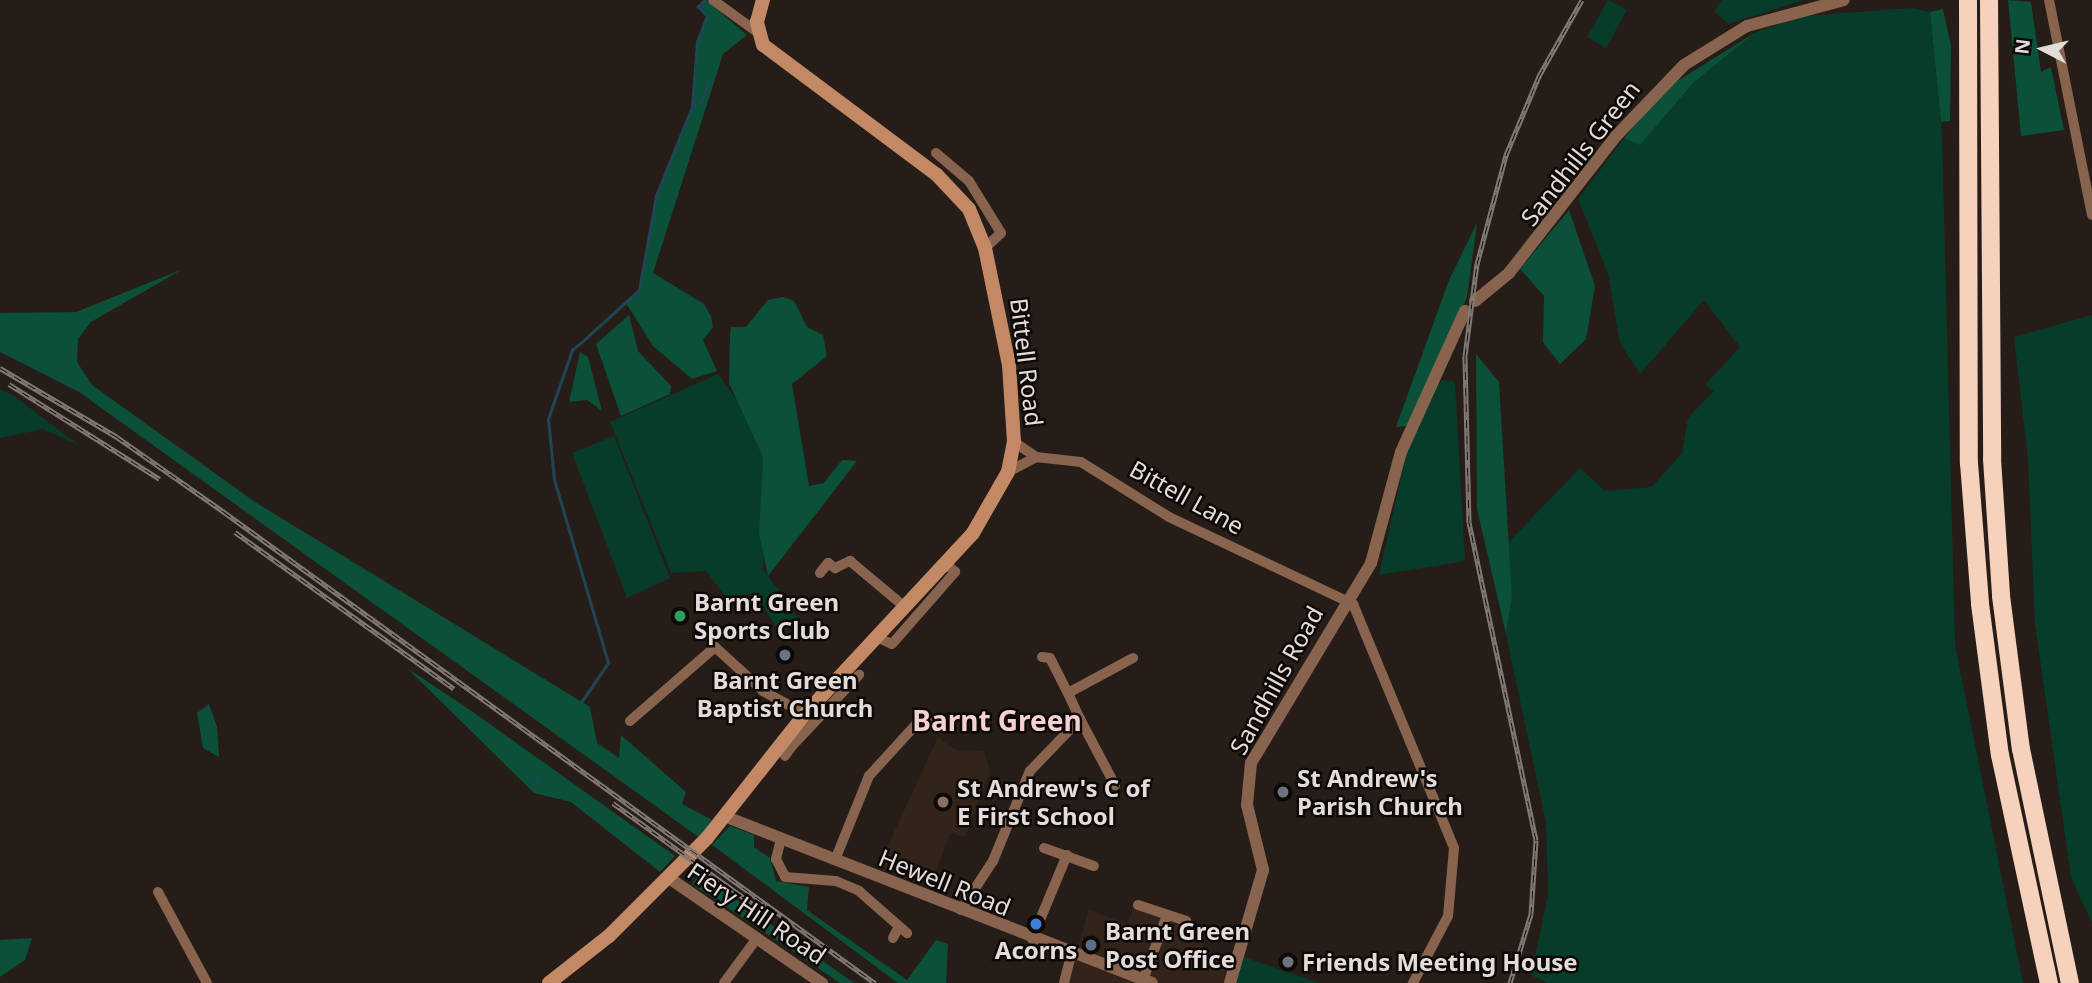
<!DOCTYPE html>
<style>
body{margin:0}
#map{position:relative;width:2092px;height:983px;overflow:hidden;background:#271d18;font-family:"Noto Sans",sans-serif}
div>[style]{position:absolute}
.built>*{inset:0;background:#33231b}
.education>*{inset:0;background:#322418}
.green>*{inset:0;background:#073c2a}
.forest>*{inset:0;background:#0b5038}
.stream>*{height:2.5px;margin:-1.25px;padding:0 1.25px;transform-origin:1.25px;border-radius:1.25px;background:#1e4655}
.minor>*{height:10px;margin:-5px;padding:0 5px;transform-origin:5px;border-radius:5px;background:#88634d}
.tertiary>*{height:12px;margin:-6px;padding:0 6px;transform-origin:6px;border-radius:6px;background:#88634d}
.secondary>*{height:14px;margin:-7px;padding:0 7px;transform-origin:7px;border-radius:7px;background:#c38965}
.motorway>*{height:18px;margin:-9px;padding:0 9px;transform-origin:9px;border-radius:9px;background:#f6d1bb}
.rail>*{height:5px;margin-top:-2.5px;transform-origin:0;background:repeating-linear-gradient(90deg,#0d0907 0 8px,#827975 0 16px);box-sizing:border-box;border-block:2px solid #827975}
.dots>*{width:19px;height:19px;translate:-50% -50%;box-sizing:border-box;border:4px solid #0d0907;border-radius:50%}
span{translate:-50% -50%;white-space:nowrap;text-align:center;line-height:1.15;-webkit-text-stroke:5px #0d0907;paint-order:stroke}
.street-label{font-size:24px;color:#e3dcd9}
.poi-label{font-size:24px;color:#e3dcd9;font-weight:700}
.left{translate:0 -50%;text-align:left}
.quarter-label{font-size:28px;color:#f5d1d1;font-weight:700}
.north{position:absolute;left:2008px;top:14px;width:70px;height:70px;-webkit-text-stroke:5px #0d0907;paint-order:stroke;rotate:277deg;font-size:19px;font-weight:700;line-height:28px;text-align:center;color:#e3dcd9}
.north::after{content:'';display:block;margin:auto;width:24px;height:32px;background:#e3dcd9;clip-path:polygon(50% 0,100% 100%,50% 72%,0 100%)}
</style>
<div id="map">
<div class="built">
<i style="clip-path:polygon(1133px 908px,1207px 933px,1200px 955px,1232px 965px,1226px 983px,1067px 983px,1089px 910px,1128px 924px)"></i>
</div>
<div class="education">
<i style="clip-path:polygon(938px 737px,955px 750px,984px 751px,990px 771px,965px 837px,950px 833px,930px 886px,879px 865px)"></i>
</div>
<div class="green">
<i style="clip-path:polygon(1608px 0,1627px 10px,1606px 48px,1587px 37px)"></i>
<i style="clip-path:polygon(1722px 0,1804px 0,1728px 24px,1714px 11px)"></i>
<i style="clip-path:polygon(1911px 8px,1930px 12px,1942px 135px,1955px 645px,2023px 983px,1547px 983px,1531px 975px,1548px 895px,1546px 823px,1506px 634px,1512px 598px,1507px 544px,1580px 468px,1605px 491px,1652px 487px,1682px 453px,1688px 418px,1714px 391px,1705px 385px,1740px 347px,1704px 300px,1640px 374px,1620px 343px,1608px 273px,1578px 199px,1624px 138px,1640px 144px,1694px 82px,1756px 32px,1804px 16px)"></i>
<i style="clip-path:polygon(2092px 315px,2092px 923px,2071px 877px,2035px 624px,2028px 459px,2014px 337px)"></i>
<i style="clip-path:polygon(718px 374px,741px 406px,763px 457px,763px 569px,798px 618px,780px 634px,755px 592px,729px 601px,706px 571px,671px 573px,610px 422px)"></i>
<i style="clip-path:polygon(1443px 380px,1455px 382px,1465px 561px,1379px 575px,1408px 447px,1431px 390px)"></i>
<i style="clip-path:polygon(0 389px,14px 396px,79px 445px,43px 429px,0 438px)"></i>
<i style="clip-path:polygon(614px 436px,670px 578px,627px 598px,572px 453px)"></i>
<i style="clip-path:polygon(1244px 957px,1319px 983px,1235px 983px)"></i>
</div>
<div class="forest">
<i style="clip-path:polygon(706px 0,747px 35px,723px 54px,653px 273px,704px 304px,711px 316px,713px 327px,703px 340px,717px 371px,692px 379px,653px 346px,626px 303px,640px 290px,656px 196px,692px 107px,697px 42px,707px 16px,698px 7px)"></i>
<i style="clip-path:polygon(2008px 0,2031px 2px,2041px 72px,2051px 67px,2064px 130px,2021px 136px)"></i>
<i style="clip-path:polygon(1943px 9px,1951px 46px,1950px 121px,1941px 122px,1930px 12px)"></i>
<i style="clip-path:polygon(1756px 32px,1694px 82px,1640px 145px,1624px 138px,1668px 87px)"></i>
<i style="clip-path:polygon(1569px 210px,1595px 286px,1586px 339px,1560px 364px,1543px 342px,1544px 296px,1520px 269px)"></i>
<i style="clip-path:polygon(1477px 223px,1467px 297px,1406px 426px,1396px 427px,1449px 280px)"></i>
<i style="clip-path:polygon(183px 269px,91px 322px,78px 339px,77px 362px,92px 385px,255px 502px,590px 707px,597px 743px,619px 758px,621px 735px,686px 792px,682px 804px,712px 820px,700px 838px,79px 392px,0 352px,0 313px,76px 312px)"></i>
<i style="clip-path:polygon(783px 297px,794px 301px,807px 327px,823px 335px,827px 356px,792px 384px,809px 486px,824px 483px,842px 460px,857px 461px,768px 576px,759px 534px,763px 457px,729px 383px,730px 336px,731px 327px,746px 327px,768px 300px)"></i>
<i style="clip-path:polygon(629px 315px,638px 351px,671px 386px,670px 394px,621px 416px,596px 344px)"></i>
<i style="clip-path:polygon(580px 352px,588px 357px,602px 411px,587px 400px,569px 402px)"></i>
<i style="clip-path:polygon(1476px 354px,1499px 382px,1512px 598px,1506px 634px,1477px 509px)"></i>
<i style="clip-path:polygon(407px 668px,473px 712px,675px 856px,660px 872px,571px 802px,534px 793px)"></i>
<i style="clip-path:polygon(209px 704px,217px 727px,219px 757px,203px 748px,197px 713px)"></i>
<i style="clip-path:polygon(730px 826px,754px 835px,754px 847px,770px 858px,776px 881px,809px 887px,807px 910px,907px 980px,936px 940px,948px 944px,946px 983px,898px 983px,712px 845px)"></i>
<i style="clip-path:polygon(699px 873px,854px 983px,840px 983px,692px 884px)"></i>
<i style="clip-path:polygon(32px 938px,25px 960px,0 977px,0 940px)"></i>
</div>
<div class="stream">
<i style="left:692px;top:107px;width:10px;rotate:-29deg"></i>
<i style="left:701px;top:102px;width:20px;rotate:-70deg"></i>
<i style="left:584px;top:340px;width:74px;rotate:-42.3deg"></i>
<i style="left:639px;top:290px;width:96px;rotate:-79.7deg"></i>
<i style="left:656px;top:196px;width:96px;rotate:-68deg"></i>
<i style="left:692px;top:107px;width:65px;rotate:-85.6deg"></i>
<i style="left:697px;top:42px;width:28px;rotate:-69deg"></i>
<i style="left:707px;top:16px;width:13px;rotate:-135deg"></i>
<i style="left:698px;top:7px;width:9px;rotate:-49deg"></i>
<i style="left:580px;top:704px;width:50px;rotate:-55.7deg"></i>
<i style="left:608px;top:663px;width:191px;rotate:-106.4deg"></i>
<i style="left:554px;top:480px;width:61px;rotate:-95.6deg"></i>
<i style="left:548px;top:419px;width:73px;rotate:-70.8deg"></i>
<i style="left:572px;top:350px;width:13px;rotate:-39deg"></i>
<i style="left:532px;top:786px;width:14px;rotate:-56deg"></i>
</div>
<div class="minor">
<i style="left:713px;top:0;width:54px;rotate:36deg"></i>
<i style="left:2049px;top:0;width:219px;rotate:78.7deg"></i>
<i style="left:936px;top:153px;width:43px;rotate:40.3deg"></i>
<i style="left:969px;top:181px;width:61px;rotate:58.4deg"></i>
<i style="left:1001px;top:233px;width:22px;rotate:137deg"></i>
<i style="left:1014px;top:442px;width:27px;rotate:34deg"></i>
<i style="left:1008px;top:472px;width:32px;rotate:-28deg"></i>
<i style="left:1036px;top:457px;width:45px;rotate:6.3deg"></i>
<i style="left:1081px;top:462px;width:104px;rotate:32deg"></i>
<i style="left:1169px;top:517px;width:204px;rotate:25.3deg"></i>
<i style="left:1353px;top:604px;width:264px;rotate:67.5deg"></i>
<i style="left:1454px;top:848px;width:68px;rotate:95deg"></i>
<i style="left:1448px;top:916px;width:76px;rotate:117.6deg"></i>
<i style="left:820px;top:573px;width:13px;rotate:-51deg"></i>
<i style="left:828px;top:563px;width:9px;rotate:36deg"></i>
<i style="left:835px;top:568px;width:17px;rotate:-25deg"></i>
<i style="left:850px;top:561px;width:73px;rotate:40deg"></i>
<i style="left:879px;top:638px;width:14px;rotate:25deg"></i>
<i style="left:892px;top:644px;width:96px;rotate:-48.8deg"></i>
<i style="left:955px;top:572px;width:12px;rotate:-138deg"></i>
<i style="left:1042px;top:657px;width:8px;rotate:7deg"></i>
<i style="left:1050px;top:658px;width:39px;rotate:63deg"></i>
<i style="left:1080px;top:719px;width:75px;rotate:62.1deg"></i>
<i style="left:630px;top:721px;width:113px;rotate:-41deg"></i>
<i style="left:715px;top:647px;width:65px;rotate:42.5deg"></i>
<i style="left:763px;top:691px;width:48px;rotate:28.7deg"></i>
<i style="left:792px;top:746px;width:98px;rotate:-46.7deg"></i>
<i style="left:785px;top:756px;width:12px;rotate:-55deg"></i>
<i style="left:792px;top:746px;width:6px;rotate:-135deg"></i>
<i style="left:781px;top:839px;width:21px;rotate:104deg"></i>
<i style="left:776px;top:859px;width:20px;rotate:63deg"></i>
<i style="left:785px;top:877px;width:51px;rotate:4.5deg"></i>
<i style="left:836px;top:881px;width:25px;rotate:23deg"></i>
<i style="left:859px;top:891px;width:64px;rotate:41.2deg"></i>
<i style="left:1044px;top:848px;width:53px;rotate:19.8deg"></i>
<i style="left:835px;top:860px;width:91px;rotate:-68deg"></i>
<i style="left:869px;top:776px;width:74px;rotate:-47.7deg"></i>
<i style="left:919px;top:721px;width:8px;rotate:-7deg"></i>
<i style="left:158px;top:892px;width:103px;rotate:61.7deg"></i>
<i style="left:1138px;top:905px;width:51px;rotate:18.4deg"></i>
<i style="left:961px;top:910px;width:59px;rotate:-56.9deg"></i>
<i style="left:993px;top:861px;width:97px;rotate:-67.7deg"></i>
<i style="left:1030px;top:771px;width:72px;rotate:-46.1deg"></i>
<i style="left:1080px;top:719px;width:29px;rotate:-115deg"></i>
<i style="left:1068px;top:693px;width:74px;rotate:-28.3deg"></i>
<i style="left:893px;top:938px;width:11px;rotate:-63deg"></i>
<i style="left:1032px;top:939px;width:91px;rotate:-67.4deg"></i>
<i style="left:1143px;top:980px;width:69px;rotate:-69.7deg"></i>
<i style="left:724px;top:983px;width:56px;rotate:-53.7deg"></i>
<i style="left:1064px;top:983px;width:30px;rotate:-76deg"></i>
</div>
<div class="tertiary">
<i style="left:1475px;top:301px;width:44px;rotate:-39.5deg"></i>
<i style="left:1509px;top:273px;width:174px;rotate:-52deg"></i>
<i style="left:1616px;top:136px;width:98px;rotate:-46.2deg"></i>
<i style="left:1684px;top:65px;width:74px;rotate:-31.8deg"></i>
<i style="left:1747px;top:26px;width:100px;rotate:-15deg"></i>
<i style="left:724px;top:816px;width:459px;rotate:21.3deg"></i>
<i style="left:669px;top:878px;width:186px;rotate:34.5deg"></i>
<i style="left:1230px;top:983px;width:118px;rotate:-73.7deg"></i>
<i style="left:1263px;top:870px;width:67px;rotate:-103.8deg"></i>
<i style="left:1247px;top:805px;width:42px;rotate:-84.6deg"></i>
<i style="left:1251px;top:763px;width:233px;rotate:-59deg"></i>
<i style="left:1371px;top:563px;width:115px;rotate:-74.9deg"></i>
<i style="left:1401px;top:452px;width:155px;rotate:-65.6deg"></i>
</div>
<div class="secondary">
<i style="left:549px;top:983px;width:76px;rotate:-38.1deg"></i>
<i style="left:609px;top:936px;width:139px;rotate:-45deg"></i>
<i style="left:707px;top:838px;width:158px;rotate:-51.7deg"></i>
<i style="left:805px;top:714px;width:247px;rotate:-47.1deg"></i>
<i style="left:973px;top:533px;width:70px;rotate:-60.2deg"></i>
<i style="left:1008px;top:472px;width:31px;rotate:-79deg"></i>
<i style="left:1014px;top:442px;width:77px;rotate:-93.7deg"></i>
<i style="left:1009px;top:365px;width:119px;rotate:-101.6deg"></i>
<i style="left:985px;top:248px;width:42px;rotate:-112.3deg"></i>
<i style="left:969px;top:209px;width:47px;rotate:-133.3deg"></i>
<i style="left:937px;top:175px;width:217px;rotate:-143.2deg"></i>
<i style="left:763px;top:45px;width:24px;rotate:-105deg"></i>
<i style="left:757px;top:22px;width:23px;rotate:-75deg"></i>
</div>
<div class="motorway">
<i style="left:1968px;top:0;width:463px;rotate:89.9deg"></i>
<i style="left:1969px;top:463px;width:141px;rotate:85.5deg"></i>
<i style="left:1980px;top:604px;width:152px;rotate:82.5deg"></i>
<i style="left:2000px;top:755px;width:233px;rotate:77.9deg"></i>
<i style="left:1989px;top:0;width:459px;rotate:89.6deg"></i>
<i style="left:1992px;top:459px;width:137px;rotate:86.2deg"></i>
<i style="left:2001px;top:596px;width:154px;rotate:82.6deg"></i>
<i style="left:2021px;top:749px;width:239px;rotate:78.2deg"></i>
</div>
<div class="rail">
<i style="left:0;top:368px;width:136px;rotate:30.5deg"></i>
<i style="left:117px;top:437px;width:131px;rotate:35deg"></i>
<i style="left:224px;top:512px;width:804px;rotate:35.89deg"></i>
<i style="left:9px;top:384px;width:178px;rotate:32.2deg"></i>
<i style="left:235px;top:532px;width:269px;rotate:35.6deg"></i>
<i style="left:613px;top:803px;width:193px;rotate:35.9deg"></i>
<i style="left:1510px;top:983px;width:72px;rotate:-73.1deg"></i>
<i style="left:1531px;top:914px;width:74px;rotate:-86.1deg"></i>
<i style="left:1536px;top:840px;width:324px;rotate:-101.9deg"></i>
<i style="left:1469px;top:523px;width:167px;rotate:-91.4deg"></i>
<i style="left:1465px;top:356px;width:93px;rotate:-82.6deg"></i>
<i style="left:1477px;top:264px;width:113px;rotate:-75.1deg"></i>
<i style="left:1506px;top:155px;width:86px;rotate:-67.3deg"></i>
<i style="left:1539px;top:76px;width:87px;rotate:-60.5deg"></i>
</div>
<div class="dots">
<i style="left:680px;top:616px;background:#2e9e5b"></i>
<i style="left:785px;top:655px;background:#6b7280"></i>
<i style="left:1283px;top:792px;background:#6b7280"></i>
<i style="left:943px;top:802px;background:#8d6e63"></i>
<i style="left:1036px;top:924px;background:#3f7fe0"></i>
<i style="left:1091px;top:945px;background:#5c6f8a"></i>
<i style="left:1288px;top:962px;background:#6b7280"></i>
</div>
<div class="street-label">
<span style="left:1580px;top:153px;rotate:-52deg">Sandhills Green</span>
<span style="left:1027px;top:362px;rotate:83deg">Bittell Road</span>
<span style="left:1187px;top:497px;rotate:29deg">Bittell Lane</span>
<span style="left:1276px;top:680px;rotate:-61deg">Sandhills Road</span>
<span style="left:945px;top:882px;rotate:22deg">Hewell Road</span>
<span style="left:757px;top:913px;rotate:34deg">Fiery Hill Road</span>
</div>
<div class="poi-label">
<span class="left" style="left:694px;top:616px">Barnt Green<br>Sports Club</span>
<span style="left:785px;top:694px">Barnt Green<br>Baptist Church</span>
<span class="left" style="left:1297px;top:792px">St Andrew's<br>Parish Church</span>
<span class="left" style="left:957px;top:802px">St Andrew's C of<br>E First School</span>
<span class="left" style="left:1105px;top:945px">Barnt Green<br>Post Office</span>
<span style="left:1036px;top:950px">Acorns</span>
<span class="left" style="left:1302px;top:962px">Friends Meeting House</span>
</div>
<div class="quarter-label">
<span style="left:997px;top:720px">Barnt Green</span>
</div>
<div class="north">N</div>
</div>
